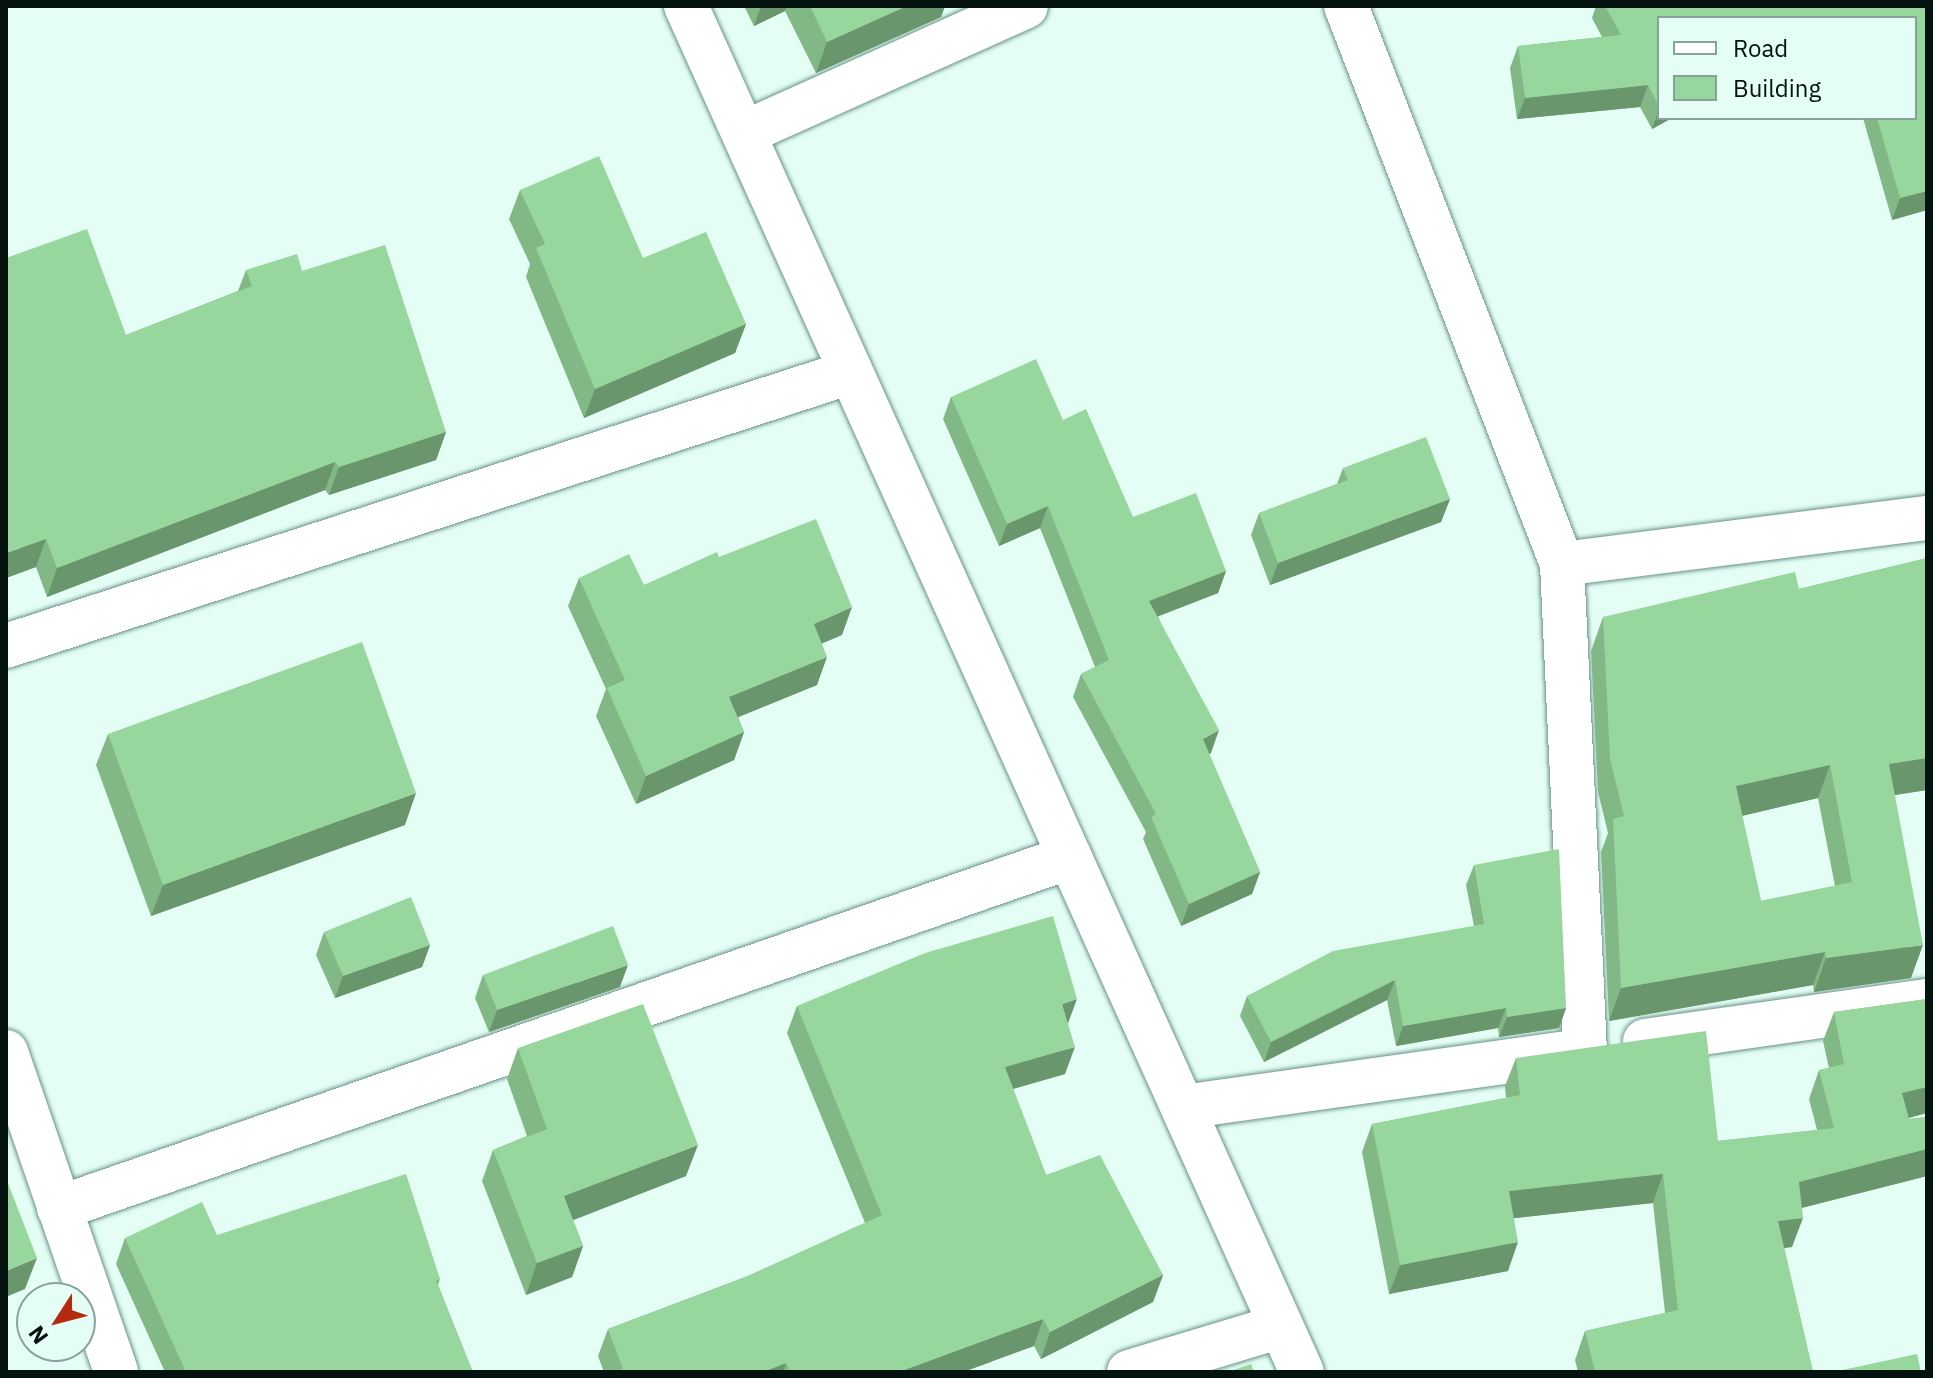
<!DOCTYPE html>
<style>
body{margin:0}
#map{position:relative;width:1933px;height:1378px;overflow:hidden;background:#e4fef6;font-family:"IBM Plex Sans",sans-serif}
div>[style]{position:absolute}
.roads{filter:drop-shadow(0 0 2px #689286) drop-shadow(0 0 2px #689286)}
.minor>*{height:44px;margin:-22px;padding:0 22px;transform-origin:22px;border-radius:22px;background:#fff}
.wall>*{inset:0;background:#82b886}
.shaded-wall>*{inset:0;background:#6a966d}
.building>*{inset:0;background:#97d69c}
span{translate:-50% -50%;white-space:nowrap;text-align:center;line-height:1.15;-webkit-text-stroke:7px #e4fef6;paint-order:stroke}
.frame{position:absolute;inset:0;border:8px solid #04130f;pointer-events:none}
.legend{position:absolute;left:1657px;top:16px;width:260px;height:104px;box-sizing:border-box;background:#e4fef6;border:2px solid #8aa09a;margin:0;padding:10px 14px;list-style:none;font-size:24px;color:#04130f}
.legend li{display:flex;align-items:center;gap:16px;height:40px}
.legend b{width:40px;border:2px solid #8aa09a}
.north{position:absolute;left:16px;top:1282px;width:80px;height:80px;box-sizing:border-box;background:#e4fef6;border:2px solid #8aa09a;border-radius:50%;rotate:234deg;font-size:22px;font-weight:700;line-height:32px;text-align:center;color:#04130f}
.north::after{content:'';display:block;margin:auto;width:28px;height:36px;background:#b5290e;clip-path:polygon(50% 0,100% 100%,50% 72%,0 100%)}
</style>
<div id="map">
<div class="roads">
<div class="minor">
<i style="left:686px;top:6px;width:1498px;rotate:65.73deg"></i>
<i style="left:1346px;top:6px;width:598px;rotate:68.84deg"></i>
<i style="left:1562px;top:564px;width:368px;rotate:-7.2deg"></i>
<i style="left:744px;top:133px;width:309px;rotate:-24.2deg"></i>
<i style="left:1562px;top:564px;width:487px;rotate:87.3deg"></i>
<i style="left:6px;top:646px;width:888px;rotate:-17.97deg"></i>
<i style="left:1645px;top:1041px;width:285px;rotate:-8.1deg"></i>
<i style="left:6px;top:1052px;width:338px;rotate:71deg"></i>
<i style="left:1183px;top:1107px;width:394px;rotate:-8deg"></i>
<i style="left:59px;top:1208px;width:1070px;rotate:-19.15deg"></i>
<i style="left:1129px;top:1372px;width:159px;rotate:-16.8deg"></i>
</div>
</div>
<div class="wall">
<i style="clip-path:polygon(744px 6px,945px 6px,941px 17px,816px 73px,785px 11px,754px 26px)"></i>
<i style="clip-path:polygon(1596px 6px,1927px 6px,1927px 210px,1892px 220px,1863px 118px,1915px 118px,1915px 18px,1659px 18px,1659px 118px,1672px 118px,1652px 129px,1640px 107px,1517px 119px,1510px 68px,1518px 46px,1602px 37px,1592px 18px)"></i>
<i style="clip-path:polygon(520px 190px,643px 258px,746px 324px,735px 353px,584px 418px,526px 277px,530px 264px,509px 219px)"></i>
<i style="clip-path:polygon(246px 270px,302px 271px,446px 432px,436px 460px,329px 495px,325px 490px,47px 597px,36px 567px,6px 578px,126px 335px,238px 291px)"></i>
<i style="clip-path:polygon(951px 397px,1063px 420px,1133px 517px,1226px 571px,1218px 593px,1158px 616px,1211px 753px,1209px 754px,1260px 872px,1252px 894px,1181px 926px,1143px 839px,1146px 832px,1073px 697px,1081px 674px,1095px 667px,1040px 528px,999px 546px,943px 419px)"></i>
<i style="clip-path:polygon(1343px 468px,1450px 499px,1441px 522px,1270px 585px,1251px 535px,1259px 513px,1337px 484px)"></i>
<i style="clip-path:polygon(719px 557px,842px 635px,821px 644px,817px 685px,738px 717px,744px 732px,734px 760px,636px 804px,596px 716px,606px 689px,568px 606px,579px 578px,644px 585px)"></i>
<i style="clip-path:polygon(evenodd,1927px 558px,1927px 790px,1894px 795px,1911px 978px,1814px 992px,1813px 985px,1609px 1021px,1601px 852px,1608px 833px,1598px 792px,1591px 651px,1603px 617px,1799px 589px,1927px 558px,1818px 798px,1835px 886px,1761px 901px,1742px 816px,1818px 798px)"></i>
<i style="clip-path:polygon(108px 734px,405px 825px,151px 916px,96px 765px)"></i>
<i style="clip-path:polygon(1474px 865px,1566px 1008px,1559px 1028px,1499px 1037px,1498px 1028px,1396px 1046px,1387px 1000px,1264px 1062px,1240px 1016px,1247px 996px,1474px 926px,1466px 885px)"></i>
<i style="clip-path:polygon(324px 932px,430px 945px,422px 967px,335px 998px,316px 955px)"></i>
<i style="clip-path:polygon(483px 975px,620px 987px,489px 1032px,475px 998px)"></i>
<i style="clip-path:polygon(1927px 999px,1927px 1113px,1909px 1118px,1909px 1119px,1927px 1117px,1927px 1176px,1802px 1208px,1792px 1247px,1784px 1248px,1813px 1372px,1578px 1372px,1575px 1360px,1585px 1331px,1665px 1313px,1653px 1203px,1514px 1218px,1508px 1271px,1389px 1294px,1362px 1152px,1372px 1124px,1506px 1098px,1505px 1086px,1516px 1058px,1718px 1141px,1817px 1130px,1809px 1099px,1819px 1070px,1829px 1068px,1823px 1041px,1834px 1012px)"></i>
<i style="clip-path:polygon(797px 1006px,1068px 1024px,1065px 1074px,1013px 1089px,1046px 1175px,1163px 1275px,1153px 1302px,1041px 1359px,1034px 1346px,963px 1372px,604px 1372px,598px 1356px,608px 1329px,748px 1276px,865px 1223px,787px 1033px)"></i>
<i style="clip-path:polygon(518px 1048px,686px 1176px,573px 1220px,583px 1246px,572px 1277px,526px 1295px,482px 1181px,493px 1150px,527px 1136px,507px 1079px)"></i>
<i style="clip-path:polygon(217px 1235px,440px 1279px,438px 1285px,472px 1370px,471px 1372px,165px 1372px,116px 1264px,125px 1238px)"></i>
</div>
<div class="shaded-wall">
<i style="clip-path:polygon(761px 6px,787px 6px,785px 11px,754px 26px)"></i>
<i style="clip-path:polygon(907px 6px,945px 6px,941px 17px,816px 73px,827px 42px)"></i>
<i style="clip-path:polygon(1648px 85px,1640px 107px,1517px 119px,1525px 98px)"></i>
<i style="clip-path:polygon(1659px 109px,1659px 118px,1672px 118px,1652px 129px)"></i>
<i style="clip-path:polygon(1927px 191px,1927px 210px,1892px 220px,1900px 198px)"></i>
<i style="clip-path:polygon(746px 324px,735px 353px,584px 418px,595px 389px)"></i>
<i style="clip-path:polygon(446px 432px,436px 460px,329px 495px,339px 467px)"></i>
<i style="clip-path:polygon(335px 462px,325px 490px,47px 597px,57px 568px)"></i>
<i style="clip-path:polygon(1450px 499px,1441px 522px,1270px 585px,1278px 563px)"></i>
<i style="clip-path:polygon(1048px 506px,1040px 528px,999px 546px,1007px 524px)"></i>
<i style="clip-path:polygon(46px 539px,36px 567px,6px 578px,6px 553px)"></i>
<i style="clip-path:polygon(1226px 571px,1218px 593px,1141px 623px,1149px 601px)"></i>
<i style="clip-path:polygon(852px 607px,842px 635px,803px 651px,814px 624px)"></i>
<i style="clip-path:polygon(827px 657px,817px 685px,719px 725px,729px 697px)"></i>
<i style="clip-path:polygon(1219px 730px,1211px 753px,1195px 761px,1203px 739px)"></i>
<i style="clip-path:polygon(744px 732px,734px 760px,636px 804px,646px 776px)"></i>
<i style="clip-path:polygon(1927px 758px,1927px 790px,1876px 798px,1889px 764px)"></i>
<i style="clip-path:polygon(1830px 765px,1818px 798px,1724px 820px,1736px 786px)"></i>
<i style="clip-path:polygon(416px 793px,405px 825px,151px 916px,163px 885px)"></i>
<i style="clip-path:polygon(1260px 872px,1252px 894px,1181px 926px,1189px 904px)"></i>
<i style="clip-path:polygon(430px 945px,422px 967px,335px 998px,343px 976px)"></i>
<i style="clip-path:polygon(1923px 945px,1911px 978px,1814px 992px,1826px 958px)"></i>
<i style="clip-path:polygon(1825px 952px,1813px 985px,1609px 1021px,1621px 988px)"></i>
<i style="clip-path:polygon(628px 965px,620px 987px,489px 1032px,497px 1010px)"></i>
<i style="clip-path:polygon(1395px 980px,1387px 1000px,1264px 1062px,1271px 1042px)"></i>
<i style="clip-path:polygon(1077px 999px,1067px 1026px,1062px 1004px)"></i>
<i style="clip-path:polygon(1506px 1008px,1498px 1028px,1396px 1046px,1403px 1026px)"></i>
<i style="clip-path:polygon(1566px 1008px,1559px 1028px,1499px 1037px,1507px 1017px)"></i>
<i style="clip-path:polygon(1075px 1047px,1065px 1074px,995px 1094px,1005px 1067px)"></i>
<i style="clip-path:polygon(1927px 1087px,1927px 1113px,1892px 1122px,1902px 1093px)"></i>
<i style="clip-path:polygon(698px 1145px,686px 1176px,553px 1228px,564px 1196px)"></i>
<i style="clip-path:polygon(1927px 1149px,1927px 1176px,1789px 1211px,1799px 1182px)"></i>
<i style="clip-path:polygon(1663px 1174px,1653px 1203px,1498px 1220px,1509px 1191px)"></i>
<i style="clip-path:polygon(1803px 1218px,1792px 1247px,1768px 1250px,1778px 1221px)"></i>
<i style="clip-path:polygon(1518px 1242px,1508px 1271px,1389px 1294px,1400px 1265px)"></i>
<i style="clip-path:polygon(583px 1246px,572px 1277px,526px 1295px,537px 1263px)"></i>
<i style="clip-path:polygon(37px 1258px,25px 1289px,6px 1297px,6px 1271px)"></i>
<i style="clip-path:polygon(1163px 1275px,1153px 1302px,1041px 1359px,1050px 1332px)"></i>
<i style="clip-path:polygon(1043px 1319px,1034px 1346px,963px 1372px,899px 1372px)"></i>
<i style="clip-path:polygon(786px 1363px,783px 1372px,763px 1372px)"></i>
</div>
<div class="building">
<i style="clip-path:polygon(810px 6px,907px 6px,827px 42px)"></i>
<i style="clip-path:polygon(1605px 6px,1927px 6px,1927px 191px,1900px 198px,1877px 118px,1915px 118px,1915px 18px,1659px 18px,1659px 106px,1648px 85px,1525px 98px,1518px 46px,1621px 35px)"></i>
<i style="clip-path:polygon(599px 156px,643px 258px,706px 232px,746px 324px,595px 389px,536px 248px,545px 244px,520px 190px)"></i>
<i style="clip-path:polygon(87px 229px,126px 335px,252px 286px,246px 270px,297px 254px,302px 271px,385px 245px,446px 432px,339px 467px,335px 462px,57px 568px,46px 539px,6px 553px,6px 258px)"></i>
<i style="clip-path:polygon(1036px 359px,1063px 420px,1086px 409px,1133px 517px,1196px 493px,1226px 571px,1149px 601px,1219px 730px,1203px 739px,1260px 872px,1189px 904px,1151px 817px,1156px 814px,1081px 674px,1109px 660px,1048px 506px,1007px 524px,951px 397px)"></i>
<i style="clip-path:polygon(1426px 437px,1450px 499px,1278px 563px,1259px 513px,1348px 480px,1343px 468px)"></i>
<i style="clip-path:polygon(816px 519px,852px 607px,814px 624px,827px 657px,729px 697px,744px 732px,646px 776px,607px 688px,625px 680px,579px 578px,629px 554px,644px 585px,717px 552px,719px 557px)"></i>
<i style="clip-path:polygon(evenodd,1927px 558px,1927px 758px,1889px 764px,1923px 945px,1826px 958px,1825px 952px,1621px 988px,1613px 819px,1624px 816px,1610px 759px,1603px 617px,1795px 572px,1799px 589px,1927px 558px,1830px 765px,1852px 882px,1761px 901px,1736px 786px,1830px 765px)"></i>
<i style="clip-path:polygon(362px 642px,416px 793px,163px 885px,108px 734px)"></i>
<i style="clip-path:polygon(1559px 849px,1566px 1008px,1507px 1017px,1506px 1008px,1403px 1026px,1395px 980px,1271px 1042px,1247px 996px,1333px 951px,1484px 924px,1474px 865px)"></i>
<i style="clip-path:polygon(411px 897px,430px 945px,343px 976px,324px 932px)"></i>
<i style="clip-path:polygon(1053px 916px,1077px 999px,1062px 1004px,1075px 1047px,1005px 1067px,1046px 1175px,1100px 1155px,1163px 1275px,1050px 1332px,1043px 1319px,899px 1372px,790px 1372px,786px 1363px,763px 1372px,615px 1372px,623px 1369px,608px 1329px,748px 1276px,882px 1215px,797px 1006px,925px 953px)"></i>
<i style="clip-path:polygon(613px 926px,628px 965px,497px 1010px,483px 975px)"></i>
<i style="clip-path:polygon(1927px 999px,1927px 1087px,1902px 1093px,1909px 1119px,1927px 1117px,1927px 1149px,1799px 1182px,1803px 1218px,1778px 1221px,1813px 1372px,1595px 1372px,1585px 1331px,1678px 1310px,1663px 1174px,1509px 1191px,1518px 1242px,1400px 1265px,1372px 1124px,1520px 1095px,1516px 1058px,1706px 1031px,1718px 1141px,1834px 1128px,1819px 1070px,1844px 1064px,1834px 1012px)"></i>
<i style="clip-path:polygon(643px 1004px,698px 1145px,564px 1196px,583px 1246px,537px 1263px,493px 1150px,547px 1129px,518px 1048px)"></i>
<i style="clip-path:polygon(406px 1174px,440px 1279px,436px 1281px,472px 1370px,467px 1372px,186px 1372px,125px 1238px,202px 1202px,217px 1235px)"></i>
<i style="clip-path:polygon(6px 1178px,37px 1258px,6px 1271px)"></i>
<i style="clip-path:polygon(1917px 1354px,1921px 1372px,1833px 1372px)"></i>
<i style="clip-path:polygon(1251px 1364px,1254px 1372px,1228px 1372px)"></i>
</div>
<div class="frame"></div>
<ul class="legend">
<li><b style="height:10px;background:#fff"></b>Road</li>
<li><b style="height:22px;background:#97d69c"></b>Building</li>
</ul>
<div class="north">N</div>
</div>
